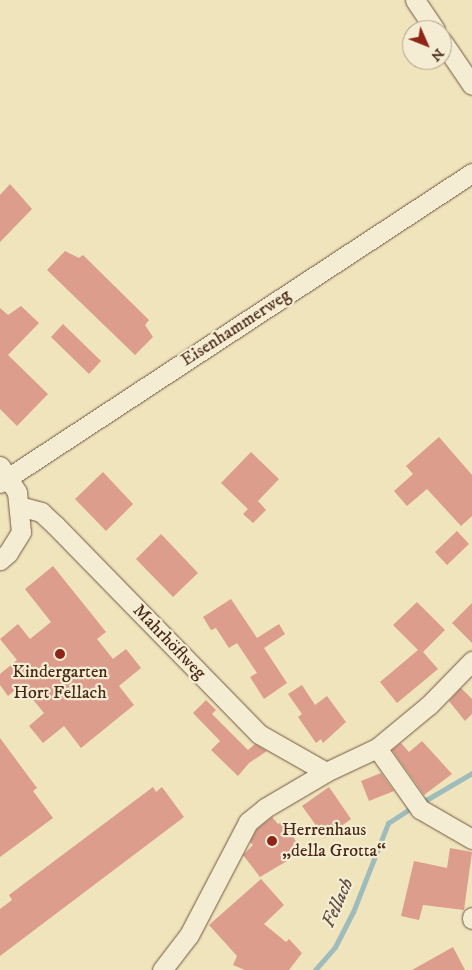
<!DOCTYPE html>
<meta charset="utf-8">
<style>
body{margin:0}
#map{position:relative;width:472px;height:970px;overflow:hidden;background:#efe4bb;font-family:"IM FELL DW Pica",serif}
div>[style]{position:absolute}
.stream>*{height:5px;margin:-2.5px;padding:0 2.5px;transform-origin:2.5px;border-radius:2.5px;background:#9fbcbc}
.building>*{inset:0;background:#dc9d8c}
.roads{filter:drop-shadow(0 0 1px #725740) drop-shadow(0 0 1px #725740)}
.street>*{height:19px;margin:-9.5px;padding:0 9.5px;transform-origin:9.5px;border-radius:9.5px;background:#f5edd3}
.dots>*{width:14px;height:14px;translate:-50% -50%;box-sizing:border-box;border:2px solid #f5edd3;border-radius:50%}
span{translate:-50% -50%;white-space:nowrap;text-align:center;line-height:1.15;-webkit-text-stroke:4.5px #f5edd3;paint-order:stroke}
.street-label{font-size:18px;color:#492817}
.poi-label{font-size:18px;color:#492817}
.left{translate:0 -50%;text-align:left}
.water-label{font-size:19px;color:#5e4d40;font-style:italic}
.north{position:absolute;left:402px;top:20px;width:50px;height:50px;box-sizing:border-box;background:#f5edd3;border:1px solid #b09e88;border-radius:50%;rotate:134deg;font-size:14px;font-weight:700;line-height:20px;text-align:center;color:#492817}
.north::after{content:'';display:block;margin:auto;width:18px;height:22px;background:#8f2418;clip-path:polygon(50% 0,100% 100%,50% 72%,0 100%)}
</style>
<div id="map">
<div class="stream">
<i style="left:421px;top:803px;width:59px;rotate:-30.5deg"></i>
<i style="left:315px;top:970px;width:30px;rotate:-49deg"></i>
<i style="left:335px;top:947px;width:39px;rotate:-63deg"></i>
<i style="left:353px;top:912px;width:96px;rotate:-68.5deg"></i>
<i style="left:388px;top:823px;width:30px;rotate:-33deg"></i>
</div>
<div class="building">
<i style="clip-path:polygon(10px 184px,32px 209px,0 242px,0 195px)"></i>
<i style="clip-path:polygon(65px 251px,79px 258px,83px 255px,149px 320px,145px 325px,153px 337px,135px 355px,47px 270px)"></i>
<i style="clip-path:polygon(21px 306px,39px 323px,8px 355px,48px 394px,17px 426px,0 409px,0 308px,8px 315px)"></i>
<i style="clip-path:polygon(63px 324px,101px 361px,89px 374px,51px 337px)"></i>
<i style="clip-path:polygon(439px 437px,472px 475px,472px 516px,461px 526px,427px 489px,407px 506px,394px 491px,413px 474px,406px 466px)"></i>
<i style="clip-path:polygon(251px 452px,279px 479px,258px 501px,266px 510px,253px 523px,243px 514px,248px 509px,221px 483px)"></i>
<i style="clip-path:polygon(103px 472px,133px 504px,106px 531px,75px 499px)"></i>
<i style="clip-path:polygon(457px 531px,469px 544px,447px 565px,435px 552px)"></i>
<i style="clip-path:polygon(161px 534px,198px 573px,173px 597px,136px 559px)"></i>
<i style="clip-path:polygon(53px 566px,106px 632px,97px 639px,113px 659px,126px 649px,141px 668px,119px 686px,134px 705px,81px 748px,64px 726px,43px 743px,29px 726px,44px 713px,21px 685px,8px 696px,0 685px,0 674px,17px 660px,0 639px,18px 624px,30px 639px,51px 622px,25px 589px)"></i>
<i style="clip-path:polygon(231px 599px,257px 638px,279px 624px,285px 634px,264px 648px,287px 683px,264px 699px,250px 677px,257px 673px,237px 643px,229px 648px,216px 628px,211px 630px,203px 617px)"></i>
<i style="clip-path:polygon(417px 602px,445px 630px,423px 652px,438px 669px,397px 703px,380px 682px,418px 650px,393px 625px)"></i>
<i style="clip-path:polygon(472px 603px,472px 643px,452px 623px)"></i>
<i style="clip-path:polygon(302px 685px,315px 705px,327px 696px,346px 722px,323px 743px,321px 739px,316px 743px,298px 717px,302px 714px,288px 694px)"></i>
<i style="clip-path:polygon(461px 688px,472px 699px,472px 714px,465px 721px,449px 701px)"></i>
<i style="clip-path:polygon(206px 700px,216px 710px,212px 714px,248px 750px,255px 744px,267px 751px,249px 763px,238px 776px,211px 750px,220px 741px,193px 713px)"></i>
<i style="clip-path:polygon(0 738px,37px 788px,33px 791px,53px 818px,0 857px)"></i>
<i style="clip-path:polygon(422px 741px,452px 774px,424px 795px,392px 750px,401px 743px,409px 752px)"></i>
<i style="clip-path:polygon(381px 773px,394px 791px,369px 801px,361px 781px)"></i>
<i style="clip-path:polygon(153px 787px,156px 792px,162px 787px,184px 817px,0 956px,0 909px,12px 900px,9px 895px)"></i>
<i style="clip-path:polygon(329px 787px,351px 819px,325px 838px,302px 806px)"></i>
<i style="clip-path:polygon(272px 817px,278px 824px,284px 821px,302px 852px,260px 877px,243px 855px,253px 845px,250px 842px,257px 829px)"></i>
<i style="clip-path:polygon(450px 848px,472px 852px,464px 910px,423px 905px,419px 920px,401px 916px,414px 861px,447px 868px)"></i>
<i style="clip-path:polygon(261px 879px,284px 905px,264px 924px,286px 942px,289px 939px,302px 953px,289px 970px,245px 970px,233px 965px,237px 956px,209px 925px)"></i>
<i style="clip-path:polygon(453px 947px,465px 970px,412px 970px)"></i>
</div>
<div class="roads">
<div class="street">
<i style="left:415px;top:0;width:36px;rotate:56deg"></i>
<i style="left:442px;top:41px;width:53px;rotate:55.7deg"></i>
<i style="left:0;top:466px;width:31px;rotate:57deg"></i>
<i style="left:17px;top:492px;width:40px;rotate:84.3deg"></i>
<i style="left:21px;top:532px;width:25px;rotate:122deg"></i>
<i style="left:8px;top:553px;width:11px;rotate:139deg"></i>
<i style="left:0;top:483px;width:565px;rotate:-33.3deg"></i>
<i style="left:19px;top:506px;width:23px;rotate:15deg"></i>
<i style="left:41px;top:512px;width:19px;rotate:43deg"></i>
<i style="left:55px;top:525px;width:292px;rotate:45.7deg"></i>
<i style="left:259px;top:734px;width:77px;rotate:29.6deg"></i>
<i style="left:377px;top:748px;width:75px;rotate:54.8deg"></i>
<i style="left:420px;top:809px;width:60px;rotate:30deg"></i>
<i style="left:472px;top:917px;width:2px;rotate:90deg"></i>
<i style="left:162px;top:970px;width:44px;rotate:-52.4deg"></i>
<i style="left:189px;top:935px;width:127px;rotate:-62.4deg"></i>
<i style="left:248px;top:822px;width:22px;rotate:-39deg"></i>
<i style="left:265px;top:808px;width:71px;rotate:-30.5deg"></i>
<i style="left:326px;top:772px;width:56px;rotate:-25.2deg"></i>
<i style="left:377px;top:748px;width:67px;rotate:-39.6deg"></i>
<i style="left:429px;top:705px;width:62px;rotate:-45.7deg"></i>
</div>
</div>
<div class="dots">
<i style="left:60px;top:654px;background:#8f2418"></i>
<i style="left:272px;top:841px;background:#8f2418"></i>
</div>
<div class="street-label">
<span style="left:236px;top:328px;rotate:-33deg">Eisenhammerweg</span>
<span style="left:169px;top:642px;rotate:46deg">Mahrhöflweg</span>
</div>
<div class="poi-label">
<span style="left:60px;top:683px">Kindergarten<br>Hort Fellach</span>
<span class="left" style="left:282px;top:841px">Herrenhaus<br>„della Grotta“</span>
</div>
<div class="water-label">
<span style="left:338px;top:903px;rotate:-66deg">Fellach</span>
</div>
<div class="north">N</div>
</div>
